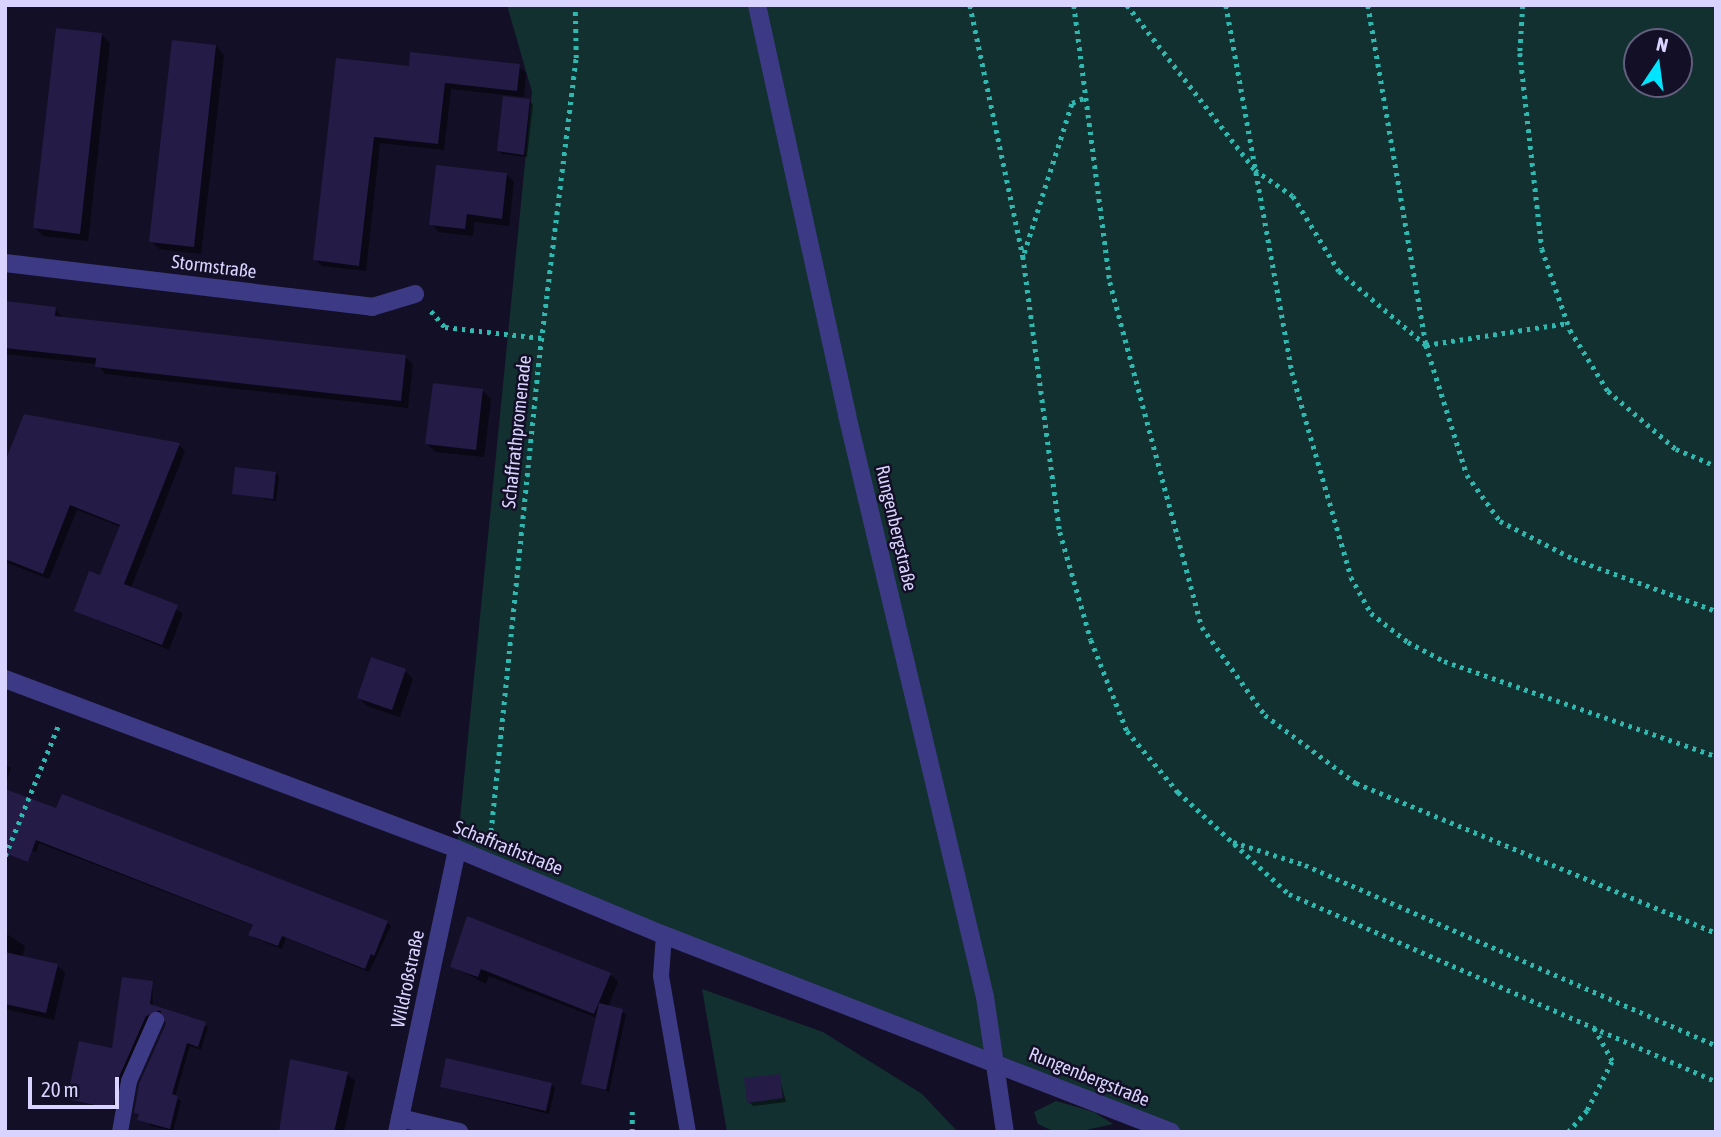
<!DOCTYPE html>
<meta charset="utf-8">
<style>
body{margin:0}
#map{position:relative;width:1721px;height:1137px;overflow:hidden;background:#130f26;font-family:"Asap Condensed",sans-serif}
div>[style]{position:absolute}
.green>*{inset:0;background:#12302f}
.shadow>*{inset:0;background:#0007}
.building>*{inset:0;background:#241b47}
.path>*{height:4.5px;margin-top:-2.25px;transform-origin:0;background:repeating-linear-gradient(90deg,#2fb8b0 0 3.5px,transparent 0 8.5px)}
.service>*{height:16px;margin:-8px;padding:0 8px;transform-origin:8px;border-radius:8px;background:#3d3a85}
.minor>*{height:18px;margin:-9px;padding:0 9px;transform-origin:9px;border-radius:9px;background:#3d3a85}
.tertiary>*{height:18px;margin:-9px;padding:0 9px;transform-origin:9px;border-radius:9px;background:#3d3a85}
span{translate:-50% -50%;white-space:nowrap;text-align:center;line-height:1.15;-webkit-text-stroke:5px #130f26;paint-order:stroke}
.street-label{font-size:19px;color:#d9d4ff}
.frame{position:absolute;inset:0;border:7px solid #d9d4ff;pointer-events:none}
.north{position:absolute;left:1623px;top:28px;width:70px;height:70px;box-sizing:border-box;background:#130f26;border:2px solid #625e7d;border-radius:50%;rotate:13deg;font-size:19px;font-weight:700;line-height:28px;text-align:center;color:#d9d4ff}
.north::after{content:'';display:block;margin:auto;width:24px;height:32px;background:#00e5ff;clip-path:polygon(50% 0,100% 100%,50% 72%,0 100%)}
.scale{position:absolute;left:28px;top:1077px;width:91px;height:32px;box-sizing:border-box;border:4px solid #d9d4ff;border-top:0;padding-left:9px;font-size:21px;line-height:24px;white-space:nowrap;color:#d9d4ff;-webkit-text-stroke:5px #130f26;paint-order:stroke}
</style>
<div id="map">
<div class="green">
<i style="clip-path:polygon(evenodd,507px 5px,1716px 5px,1716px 1132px,1178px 1132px,1009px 1059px,457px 849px,532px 92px,507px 5px,1637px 42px,1679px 42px,1679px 84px,1637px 84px,1637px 42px)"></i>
<i style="clip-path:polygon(702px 989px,823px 1032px,922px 1094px,958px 1132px,727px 1132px)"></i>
<i style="clip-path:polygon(1056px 1101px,1094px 1112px,1113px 1124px,1077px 1132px,1055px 1132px,1038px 1124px,1034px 1112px)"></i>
</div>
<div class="shadow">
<i style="clip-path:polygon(102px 35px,110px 43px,88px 241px,43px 236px,35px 228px)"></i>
<i style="clip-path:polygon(216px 46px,224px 55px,201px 254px,159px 249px,151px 241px)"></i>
<i style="clip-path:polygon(338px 60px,410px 68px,519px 66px,526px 73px,524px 97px,451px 89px,444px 150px,380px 143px,366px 271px,322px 266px,315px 259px)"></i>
<i style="clip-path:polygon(530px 101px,533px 105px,527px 157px,502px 154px,499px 151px)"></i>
<i style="clip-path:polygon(506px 174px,514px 182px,509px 226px,474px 222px,473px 236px,439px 232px,431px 224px)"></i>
<i style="clip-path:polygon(5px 303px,55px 309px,63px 318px,405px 357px,413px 364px,408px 408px,105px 374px,97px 364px,5px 354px)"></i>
<i style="clip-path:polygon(483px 391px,491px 399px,484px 457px,435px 452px,427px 444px)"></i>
<i style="clip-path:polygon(179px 445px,185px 451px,131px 588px,183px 613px,169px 650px,76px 611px,101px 577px,121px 527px,77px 510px,49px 579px,5px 562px,5px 467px)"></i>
<i style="clip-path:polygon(276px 473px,279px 477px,276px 501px,234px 493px)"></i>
<i style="clip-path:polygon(405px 671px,413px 679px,400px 717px,367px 706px,359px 698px)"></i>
<i style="clip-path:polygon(5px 764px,11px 768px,5px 785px)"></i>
<i style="clip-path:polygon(5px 791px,387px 922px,391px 926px,369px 972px,286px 938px,282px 949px,254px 938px,250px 934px,254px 926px,39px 843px,36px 852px,5px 840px)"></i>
<i style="clip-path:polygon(5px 933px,25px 946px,22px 958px,58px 966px,65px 973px,54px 1020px,5px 1009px)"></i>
<i style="clip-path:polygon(452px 966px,610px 974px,618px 982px,608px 1007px,626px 1014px,609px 1092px,583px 1083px,597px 1018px,489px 976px,486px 984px)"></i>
<i style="clip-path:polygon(152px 983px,153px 1007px,208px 1027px,201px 1050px,190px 1046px,175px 1097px,181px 1101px,173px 1131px,151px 1126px,136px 1112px,168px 1024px,163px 1013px,150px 1019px,117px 1111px,69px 1099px,113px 1050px)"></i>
<i style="clip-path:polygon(347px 1074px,355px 1081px,344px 1132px,279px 1132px)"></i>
<i style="clip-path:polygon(779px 1075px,786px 1102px,753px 1106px,749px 1102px)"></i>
<i style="clip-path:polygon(551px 1084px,555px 1088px,549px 1114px,441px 1087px)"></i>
</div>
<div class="building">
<i style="clip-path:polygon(56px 28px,102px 33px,80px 234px,33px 228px)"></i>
<i style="clip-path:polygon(172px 40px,216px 45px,194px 247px,149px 242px)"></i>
<i style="clip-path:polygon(410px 52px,520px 64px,517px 91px,445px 83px,438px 144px,374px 137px,359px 266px,313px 260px,336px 58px,409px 66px)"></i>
<i style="clip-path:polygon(503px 96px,530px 99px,524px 155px,497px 151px)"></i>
<i style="clip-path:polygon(436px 165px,507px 173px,502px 219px,467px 214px,465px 229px,429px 225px)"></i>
<i style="clip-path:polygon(5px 301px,56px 307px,55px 316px,406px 355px,401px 401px,95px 367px,96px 358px,5px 348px)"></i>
<i style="clip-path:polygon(433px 383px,483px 389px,476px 450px,425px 444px)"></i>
<i style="clip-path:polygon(24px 414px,180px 443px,124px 584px,178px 605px,162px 645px,74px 611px,89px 571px,100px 575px,120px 525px,70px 505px,43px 574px,5px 559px,5px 462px)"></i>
<i style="clip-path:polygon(235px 467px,276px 472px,273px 499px,232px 494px)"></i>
<i style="clip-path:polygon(371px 657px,406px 669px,392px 710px,357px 698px)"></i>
<i style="clip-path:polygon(5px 789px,56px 808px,62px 794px,388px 921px,374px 956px,371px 954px,365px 969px,282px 936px,278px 946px,248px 935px,253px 925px,36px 840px,28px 862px,5px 853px)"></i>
<i style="clip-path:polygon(467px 916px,611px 973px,594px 1014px,481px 969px,478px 977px,450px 967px)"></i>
<i style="clip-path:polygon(5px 952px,58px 964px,46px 1013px,5px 1004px)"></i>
<i style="clip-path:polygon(122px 977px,153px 981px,150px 1004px,206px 1022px,198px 1047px,187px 1043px,172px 1094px,178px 1096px,170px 1129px,137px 1120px,139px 1114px,134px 1113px,139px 1084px,166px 1024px,160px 1010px,146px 1016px,119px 1077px,113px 1109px,67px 1099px,79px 1041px,112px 1048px)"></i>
<i style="clip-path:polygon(599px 1003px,623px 1009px,606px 1090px,581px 1084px)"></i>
<i style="clip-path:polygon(446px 1058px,552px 1083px,546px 1111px,440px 1087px)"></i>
<i style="clip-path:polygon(290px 1059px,348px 1072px,334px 1132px,279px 1132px)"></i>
<i style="clip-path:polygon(780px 1074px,783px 1098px,747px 1103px,744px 1078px)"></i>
</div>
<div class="path">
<i style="left:970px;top:5px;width:257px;rotate:78.1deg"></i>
<i style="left:1023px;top:256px;width:278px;rotate:82.4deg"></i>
<i style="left:1060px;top:532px;width:112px;rotate:74deg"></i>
<i style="left:1091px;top:640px;width:98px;rotate:68.4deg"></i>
<i style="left:1127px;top:731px;width:80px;rotate:50.1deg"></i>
<i style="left:1178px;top:792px;width:151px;rotate:42.6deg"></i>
<i style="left:1289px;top:894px;width:466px;rotate:23.7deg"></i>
<i style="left:1074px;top:5px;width:279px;rotate:82.6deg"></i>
<i style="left:1110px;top:282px;width:357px;rotate:75.1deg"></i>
<i style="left:1202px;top:627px;width:108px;rotate:54.4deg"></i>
<i style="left:1265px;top:715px;width:114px;rotate:36.8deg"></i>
<i style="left:1356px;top:783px;width:390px;rotate:22.6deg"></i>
<i style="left:1127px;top:5px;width:209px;rotate:52.2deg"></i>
<i style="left:1255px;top:170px;width:46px;rotate:34.4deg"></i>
<i style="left:1293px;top:196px;width:88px;rotate:58.5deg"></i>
<i style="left:1339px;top:271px;width:114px;rotate:40.4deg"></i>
<i style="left:1426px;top:345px;width:144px;rotate:-8.8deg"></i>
<i style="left:1226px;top:5px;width:373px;rotate:79.8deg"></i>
<i style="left:1292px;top:372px;width:213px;rotate:73.9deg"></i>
<i style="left:1351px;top:577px;width:41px;rotate:60.9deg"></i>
<i style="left:1371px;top:613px;width:47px;rotate:38.1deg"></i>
<i style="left:1408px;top:642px;width:41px;rotate:27.8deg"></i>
<i style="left:1444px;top:661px;width:288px;rotate:19.3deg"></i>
<i style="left:1368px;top:5px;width:345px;rotate:80.3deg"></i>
<i style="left:1426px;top:345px;width:136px;rotate:72.5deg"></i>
<i style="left:1467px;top:475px;width:57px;rotate:54.3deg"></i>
<i style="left:1500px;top:521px;width:83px;rotate:27.2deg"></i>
<i style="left:1574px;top:559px;width:151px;rotate:20.1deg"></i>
<i style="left:1523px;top:5px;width:48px;rotate:93.6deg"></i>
<i style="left:1520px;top:53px;width:197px;rotate:83.6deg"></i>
<i style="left:1542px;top:249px;width:86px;rotate:70.9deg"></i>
<i style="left:1570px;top:330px;width:72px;rotate:58.1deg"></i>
<i style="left:1608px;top:391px;width:89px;rotate:40.5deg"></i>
<i style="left:1676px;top:449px;width:43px;rotate:23deg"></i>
<i style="left:1024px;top:253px;width:157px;rotate:-72.3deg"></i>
<i style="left:1072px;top:103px;width:13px;rotate:-23deg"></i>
<i style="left:431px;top:311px;width:21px;rotate:49deg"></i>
<i style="left:445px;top:327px;width:97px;rotate:6.5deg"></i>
<i style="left:490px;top:840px;width:484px;rotate:-84.2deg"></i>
<i style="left:539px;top:358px;width:302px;rotate:-83deg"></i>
<i style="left:576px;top:58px;width:53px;rotate:-91.1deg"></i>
<i style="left:1233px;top:842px;width:76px;rotate:17.7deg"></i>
<i style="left:1305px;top:865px;width:449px;rotate:23.7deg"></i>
<i style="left:5px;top:856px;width:143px;rotate:-67.8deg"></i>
<i style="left:632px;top:1132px;width:24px;rotate:-90deg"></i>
<i style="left:1568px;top:1132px;width:29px;rotate:-49deg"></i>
<i style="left:1587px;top:1110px;width:55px;rotate:-63deg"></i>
<i style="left:1612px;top:1061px;width:38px;rotate:-119deg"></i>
</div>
<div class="service">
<i style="left:664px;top:935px;width:41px;rotate:94.2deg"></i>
<i style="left:661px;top:976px;width:158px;rotate:80.2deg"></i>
<i style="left:120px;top:1132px;width:52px;rotate:-80deg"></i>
<i style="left:129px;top:1081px;width:67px;rotate:-66.1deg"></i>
</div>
<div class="minor">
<i style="left:5px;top:263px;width:370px;rotate:6.8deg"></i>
<i style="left:372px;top:307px;width:45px;rotate:-16.8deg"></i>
<i style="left:5px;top:679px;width:483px;rotate:20.6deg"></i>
<i style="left:457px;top:849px;width:224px;rotate:22.6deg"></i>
<i style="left:664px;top:935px;width:544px;rotate:21.23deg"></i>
<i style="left:400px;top:1118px;width:61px;rotate:13.3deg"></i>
<i style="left:397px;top:1132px;width:289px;rotate:-78deg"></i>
</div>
<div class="tertiary">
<i style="left:757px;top:5px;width:420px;rotate:77.6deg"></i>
<i style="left:847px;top:415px;width:598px;rotate:76.66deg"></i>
<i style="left:985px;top:997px;width:136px;rotate:81.6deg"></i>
</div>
<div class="street-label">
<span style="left:214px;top:267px;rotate:7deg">Stormstraße</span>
<span style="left:517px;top:432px;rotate:-84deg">Schaffrathpromenade</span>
<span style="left:896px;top:528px;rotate:77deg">Rungenbergstraße</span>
<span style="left:508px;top:848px;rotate:22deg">Schaffrathstraße</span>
<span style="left:408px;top:979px;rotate:-78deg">Wildroßstraße</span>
<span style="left:1089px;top:1077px;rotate:22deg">Rungenbergstraße</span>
</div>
<div class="frame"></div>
<div class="north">N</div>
<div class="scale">20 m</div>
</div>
